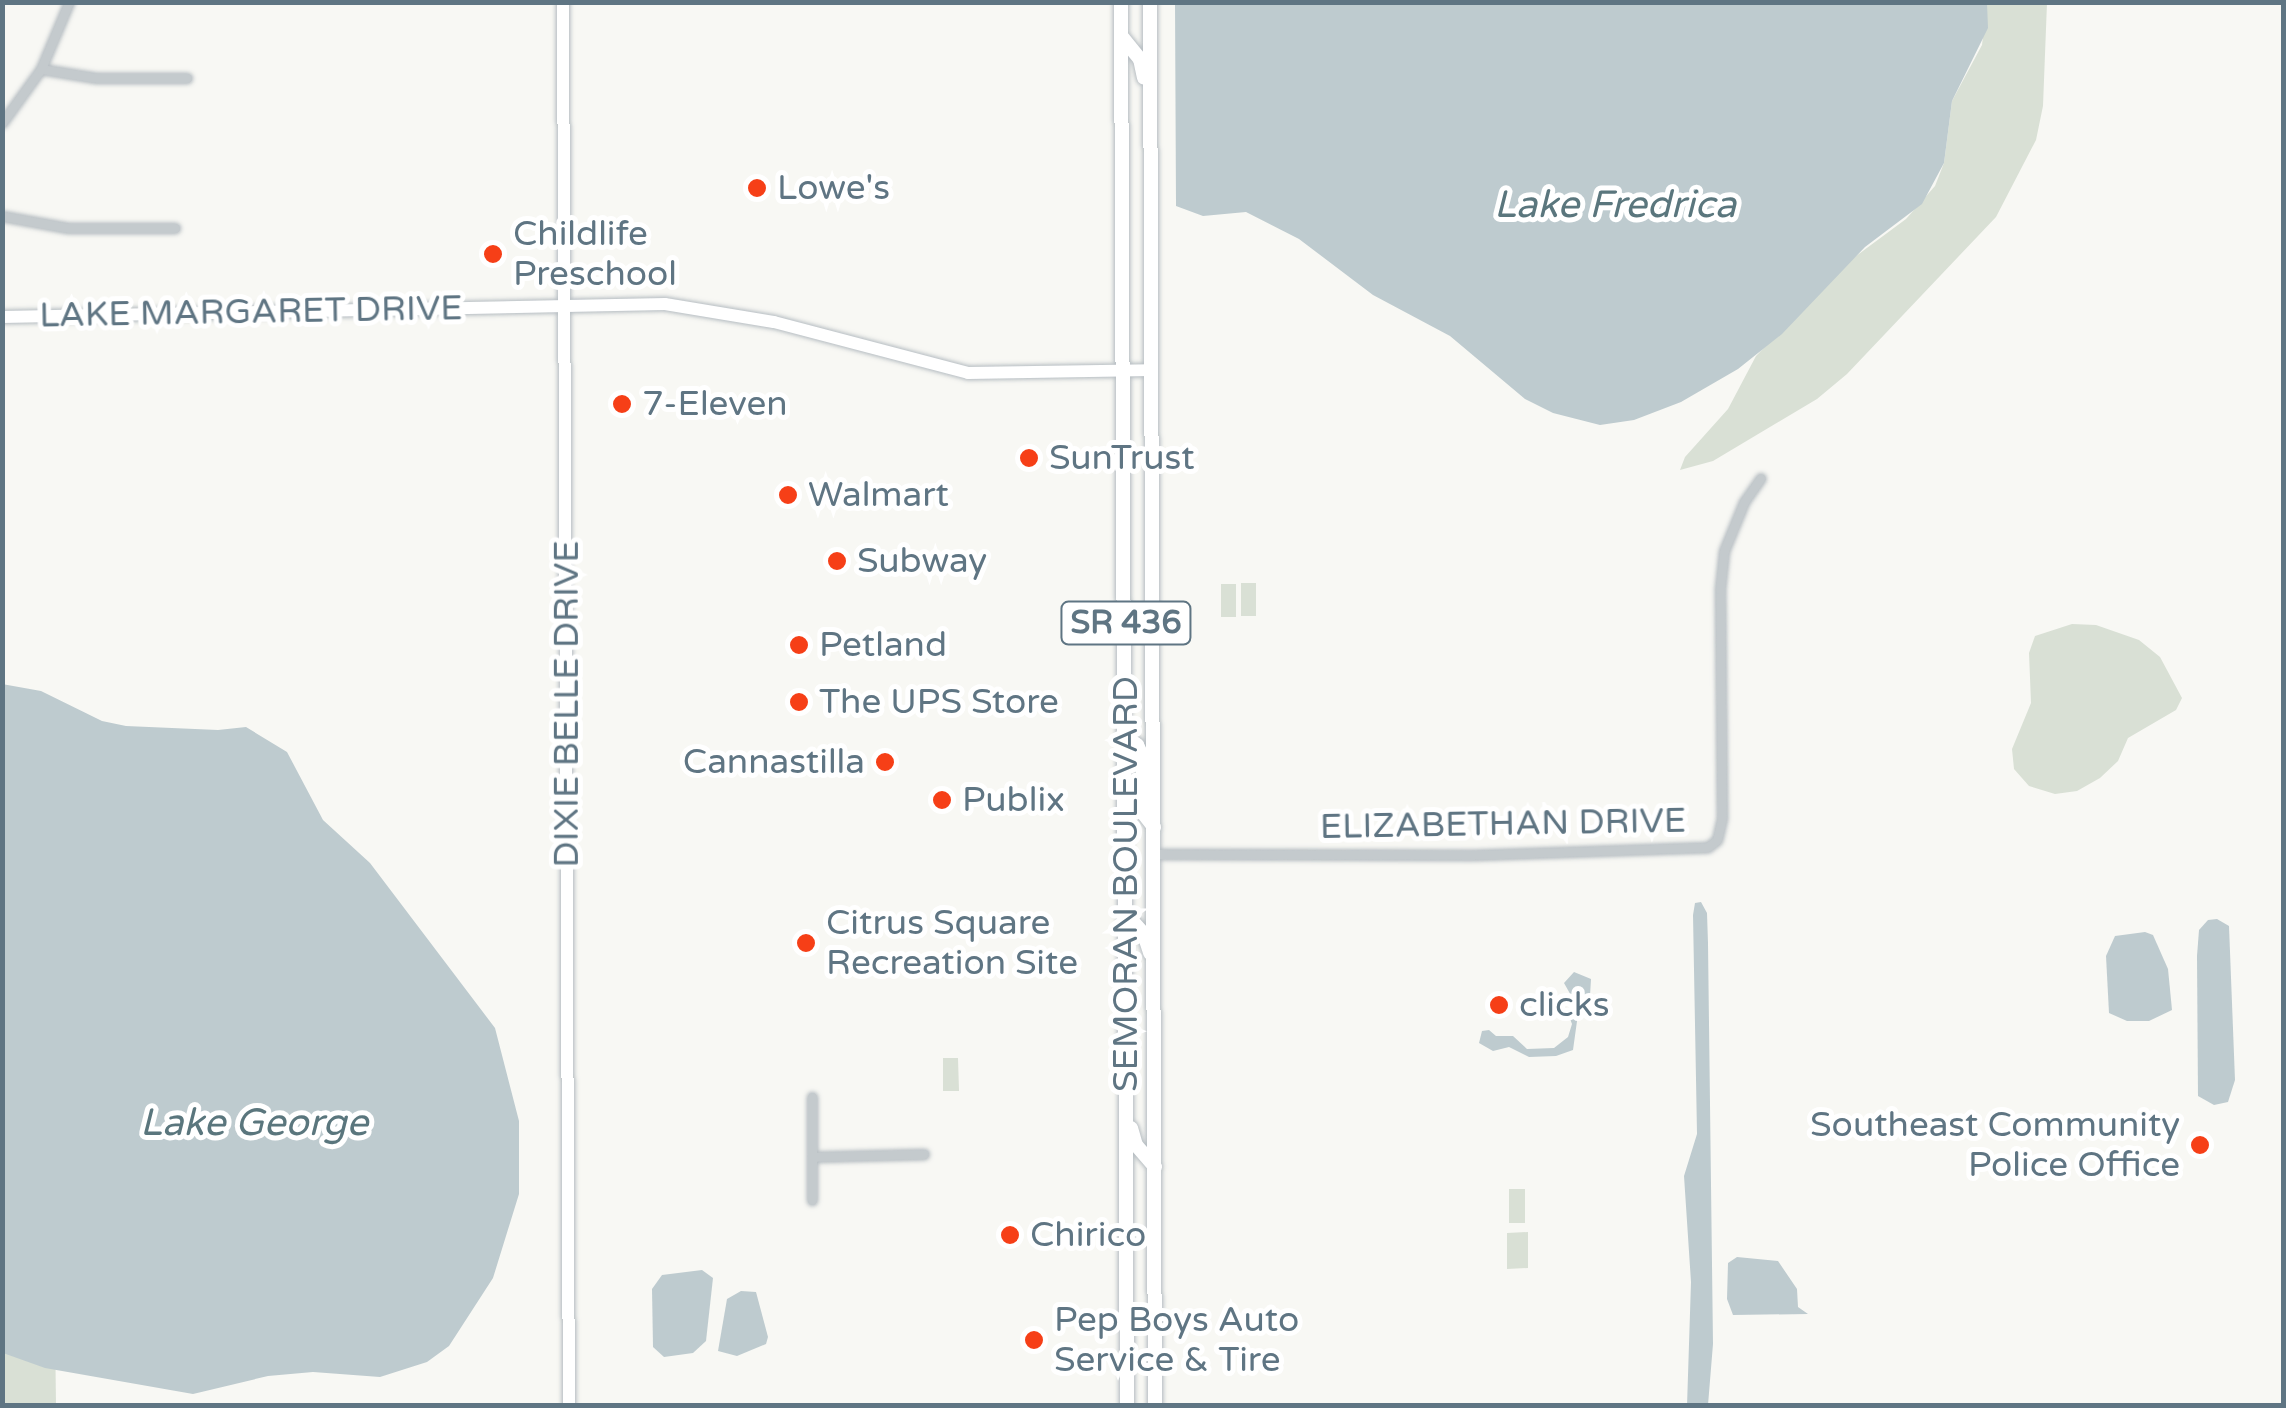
<!DOCTYPE html>
<style>
body{margin:0}
#map{position:relative;width:2286px;height:1408px;overflow:hidden;background:#f8f8f4;font-family:"Varela Round",sans-serif}
div>[style]{position:absolute}
.green>*{inset:0;background:#d9e0d5}
.water>*{inset:0;background:#becbcf}
.roads{filter:drop-shadow(0 0 2px #b6bdc2) drop-shadow(0 0 2px #b6bdc2)}
.street>*{height:9px;margin:-4.5px;padding:0 4.5px;transform-origin:4.5px;border-radius:4.5px;background:#c4cacd}
.secondary>*{height:12px;margin:-6px;padding:0 6px;transform-origin:6px;border-radius:6px;background:#fff}
.primary>*{height:14px;margin:-7px;padding:0 7px;transform-origin:7px;border-radius:7px;background:#fff}
.dots>*{width:28px;height:28px;translate:-50% -50%;box-sizing:border-box;border:5px solid #fff;border-radius:50%}
span{translate:-50% -50%;white-space:nowrap;text-align:center;line-height:1.15;-webkit-text-stroke:10px #fff;paint-order:stroke}
.shield-label span{padding:2px 8px;background:#fff;border:2px solid;border-radius:8px;-webkit-text-stroke-width:0}
.shield-label{font-size:32px;color:#5f7583;font-weight:700}
.poi-label{font-size:35px;color:#5f7583}
.left{translate:0 -50%;text-align:left}
.right{translate:-100% -50%;text-align:right}
.street-label{font-size:35px;color:#5f7583}
.water-label{font-size:38px;color:#5a767d;font-style:italic}
.frame{position:absolute;inset:0;border:5px solid #5f7583;pointer-events:none}
</style>
<div id="map">
<div class="green">
<i style="clip-path:polygon(1987px 3px,2047px 3px,2043px 106px,2036px 140px,1996px 217px,1847px 374px,1817px 399px,1713px 461px,1680px 470px,1685px 457px,1728px 409px,1756px 356px,1848px 262px,1906px 219px,1935px 186px,1944px 163px,1952px 101px,1982px 45px)"></i>
<i style="clip-path:polygon(1241px 583px,1256px 583px,1256px 616px,1241px 616px)"></i>
<i style="clip-path:polygon(1221px 584px,1236px 584px,1236px 617px,1221px 617px)"></i>
<i style="clip-path:polygon(2072px 624px,2096px 625px,2139px 640px,2160px 657px,2182px 698px,2176px 710px,2128px 738px,2118px 761px,2100px 778px,2077px 791px,2055px 794px,2029px 786px,2014px 769px,2012px 749px,2031px 703px,2029px 653px,2035px 636px)"></i>
<i style="clip-path:polygon(943px 1058px,958px 1058px,959px 1091px,943px 1091px)"></i>
<i style="clip-path:polygon(53px 1171px,56px 1405px,3px 1405px,2px 1172px)"></i>
<i style="clip-path:polygon(1509px 1189px,1525px 1189px,1525px 1223px,1509px 1223px)"></i>
<i style="clip-path:polygon(1528px 1232px,1528px 1268px,1507px 1269px,1507px 1233px)"></i>
</div>
<div class="water">
<i style="clip-path:polygon(1987px 3px,1988px 28px,1952px 101px,1944px 163px,1922px 204px,1865px 247px,1782px 334px,1738px 369px,1681px 402px,1634px 420px,1600px 425px,1553px 413px,1525px 399px,1450px 336px,1373px 295px,1299px 239px,1246px 212px,1203px 216px,1176px 206px,1175px 3px)"></i>
<i style="clip-path:polygon(2px 684px,41px 691px,102px 721px,126px 726px,218px 730px,246px 727px,287px 752px,323px 820px,370px 863px,495px 1028px,519px 1121px,519px 1194px,493px 1278px,449px 1346px,427px 1362px,380px 1377px,313px 1372px,268px 1376px,193px 1394px,45px 1368px,3px 1353px)"></i>
<i style="clip-path:polygon(1701px 902px,1707px 913px,1708px 943px,1713px 1344px,1708px 1405px,1687px 1406px,1691px 1282px,1684px 1176px,1697px 1134px,1693px 915px,1695px 903px)"></i>
<i style="clip-path:polygon(2217px 919px,2229px 926px,2235px 1080px,2228px 1102px,2214px 1105px,2198px 1096px,2197px 956px,2199px 930px,2208px 920px)"></i>
<i style="clip-path:polygon(2145px 932px,2153px 935px,2168px 969px,2172px 1010px,2149px 1021px,2127px 1021px,2109px 1013px,2106px 956px,2115px 936px)"></i>
<i style="clip-path:polygon(1574px 972px,1591px 979px,1590px 996px,1578px 1014px,1573px 1050px,1556px 1056px,1529px 1057px,1509px 1047px,1493px 1051px,1479px 1043px,1482px 1031px,1489px 1030px,1496px 1036px,1513px 1036px,1527px 1049px,1554px 1048px,1568px 1037px,1572px 1024px,1567px 1011px,1573px 999px,1564px 983px)"></i>
<i style="clip-path:polygon(1737px 1257px,1778px 1261px,1797px 1289px,1798px 1307px,1808px 1314px,1733px 1315px,1727px 1299px,1728px 1263px)"></i>
<i style="clip-path:polygon(702px 1270px,713px 1278px,706px 1341px,693px 1353px,664px 1357px,653px 1347px,652px 1289px,662px 1275px)"></i>
<i style="clip-path:polygon(741px 1291px,756px 1292px,768px 1337px,766px 1344px,737px 1356px,718px 1351px,727px 1299px)"></i>
</div>
<div class="roads">
<div class="street">
<i style="left:41px;top:69px;width:56px;rotate:9.3deg"></i>
<i style="left:96px;top:78px;width:91px"></i>
<i style="left:2px;top:123px;width:67px;rotate:-54.2deg"></i>
<i style="left:41px;top:69px;width:73px;rotate:-67.3deg"></i>
<i style="left:2px;top:216px;width:67px;rotate:10.3deg"></i>
<i style="left:68px;top:228px;width:107px"></i>
<i style="left:1155px;top:854px;width:318px;rotate:0.2deg"></i>
<i style="left:1473px;top:855px;width:235px;rotate:-1.9deg"></i>
<i style="left:1708px;top:847px;width:11px;rotate:-38deg"></i>
<i style="left:1717px;top:840px;width:23px;rotate:-77deg"></i>
<i style="left:1722px;top:818px;width:229px;rotate:-90.5deg"></i>
<i style="left:1720px;top:589px;width:38px;rotate:-84deg"></i>
<i style="left:1724px;top:551px;width:53px;rotate:-67.8deg"></i>
<i style="left:1744px;top:502px;width:29px;rotate:-55deg"></i>
<i style="left:812px;top:1157px;width:112px;rotate:-1.5deg"></i>
<i style="left:812px;top:1200px;width:103px;rotate:-90deg"></i>
</div>
<div class="secondary">
<i style="left:563px;top:2px;width:1404px;rotate:89.76deg"></i>
<i style="left:2px;top:317px;width:663px;rotate:-1.12deg"></i>
<i style="left:665px;top:304px;width:110px;rotate:9.4deg"></i>
<i style="left:774px;top:322px;width:201px;rotate:14.7deg"></i>
<i style="left:968px;top:373px;width:183px;rotate:-0.9deg"></i>
</div>
<div class="primary">
<i style="left:1121px;top:2px;width:1404px;rotate:89.76deg"></i>
<i style="left:1150px;top:2px;width:1404px;rotate:89.8deg"></i>
<i style="left:1122px;top:37px;width:28px;rotate:51deg"></i>
<i style="left:1140px;top:59px;width:19px;rotate:78deg"></i>
<i style="left:1126px;top:737px;width:14px;rotate:36deg"></i>
<i style="left:1137px;top:745px;width:14px;rotate:65deg"></i>
<i style="left:1143px;top:758px;width:55px;rotate:90deg"></i>
<i style="left:1143px;top:813px;width:18px;rotate:52deg"></i>
<i style="left:1126px;top:914px;width:27px;rotate:48deg"></i>
<i style="left:1144px;top:934px;width:20px;rotate:72deg"></i>
<i style="left:1131px;top:1128px;width:18px;rotate:74deg"></i>
<i style="left:1136px;top:1145px;width:29px;rotate:49deg"></i>
</div>
</div>
<div class="dots">
<i style="left:757px;top:188px;background:#f63f17"></i>
<i style="left:493px;top:254px;background:#f63f17"></i>
<i style="left:622px;top:404px;background:#f63f17"></i>
<i style="left:1029px;top:458px;background:#f63f17"></i>
<i style="left:788px;top:495px;background:#f63f17"></i>
<i style="left:837px;top:561px;background:#f63f17"></i>
<i style="left:799px;top:645px;background:#f63f17"></i>
<i style="left:799px;top:702px;background:#f63f17"></i>
<i style="left:885px;top:762px;background:#f63f17"></i>
<i style="left:942px;top:800px;background:#f63f17"></i>
<i style="left:806px;top:943px;background:#f63f17"></i>
<i style="left:1499px;top:1005px;background:#f63f17"></i>
<i style="left:2200px;top:1145px;background:#f63f17"></i>
<i style="left:1010px;top:1235px;background:#f63f17"></i>
<i style="left:1034px;top:1340px;background:#f63f17"></i>
</div>
<div class="shield-label">
<span style="left:1126px;top:623px">SR 436</span>
</div>
<div class="poi-label">
<span class="left" style="left:777px;top:188px">Lowe's</span>
<span class="left" style="left:513px;top:254px">Childlife<br>Preschool</span>
<span class="left" style="left:642px;top:404px">7-Eleven</span>
<span class="left" style="left:1049px;top:458px">SunTrust</span>
<span class="left" style="left:808px;top:495px">Walmart</span>
<span class="left" style="left:857px;top:561px">Subway</span>
<span class="left" style="left:819px;top:645px">Petland</span>
<span class="left" style="left:819px;top:702px">The UPS Store</span>
<span class="right" style="left:865px;top:762px">Cannastilla</span>
<span class="left" style="left:962px;top:800px">Publix</span>
<span class="left" style="left:826px;top:943px">Citrus Square<br>Recreation Site</span>
<span class="left" style="left:1519px;top:1005px">clicks</span>
<span class="right" style="left:2180px;top:1145px">Southeast Community<br>Police Office</span>
<span class="left" style="left:1030px;top:1235px">Chirico</span>
<span class="left" style="left:1054px;top:1340px">Pep Boys Auto<br>Service &amp; Tire</span>
</div>
<div class="street-label">
<span style="left:251px;top:312px;rotate:-1deg">LAKE MARGARET DRIVE</span>
<span style="left:567px;top:704px;rotate:-90deg">DIXIE BELLE DRIVE</span>
<span style="left:1503px;top:824px;rotate:-1deg">ELIZABETHAN DRIVE</span>
<span style="left:1126px;top:884px;rotate:-90deg">SEMORAN BOULEVARD</span>
</div>
<div class="water-label">
<span style="left:1615px;top:206px">Lake Fredrica</span>
<span style="left:254px;top:1124px">Lake George</span>
</div>
<div class="frame"></div>
</div>
